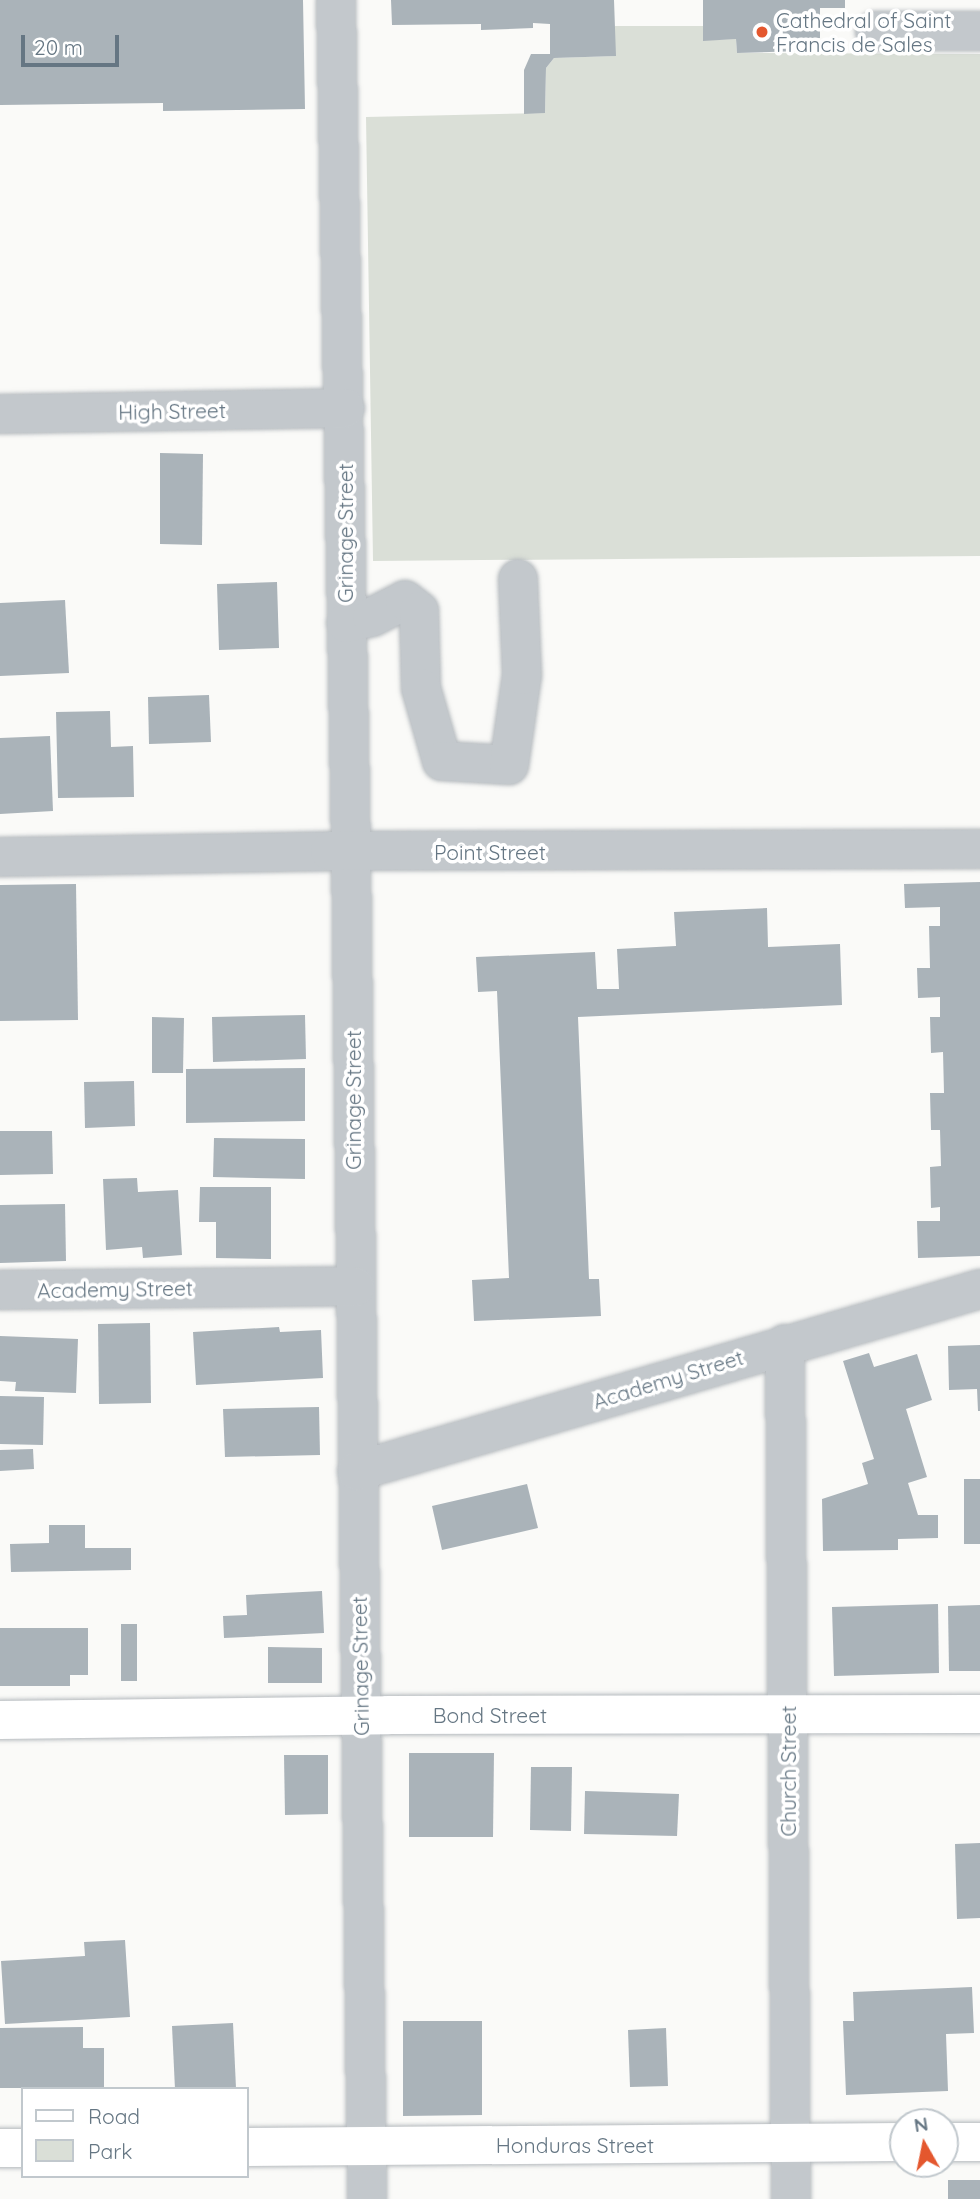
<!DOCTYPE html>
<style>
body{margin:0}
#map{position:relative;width:980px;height:2199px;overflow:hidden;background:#fafaf8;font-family:Quicksand,sans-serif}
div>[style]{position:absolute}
.green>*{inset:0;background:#dadfd7}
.building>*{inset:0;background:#aab3b9}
.roads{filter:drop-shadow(0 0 2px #b5babe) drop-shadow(0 0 2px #b5babe)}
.minor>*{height:38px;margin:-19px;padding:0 19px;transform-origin:19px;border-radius:19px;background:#c3c8cc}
.major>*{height:38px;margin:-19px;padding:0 19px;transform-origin:19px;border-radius:19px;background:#fff}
.dots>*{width:19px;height:19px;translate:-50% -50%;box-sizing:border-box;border:4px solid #fff;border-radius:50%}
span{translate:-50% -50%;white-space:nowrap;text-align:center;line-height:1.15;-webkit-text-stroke:7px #fff;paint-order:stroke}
.poi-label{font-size:21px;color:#657683}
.left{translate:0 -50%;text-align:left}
.street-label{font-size:21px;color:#657683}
.legend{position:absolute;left:21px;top:2087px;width:228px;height:91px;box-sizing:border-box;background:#fff;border:2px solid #c1c8cd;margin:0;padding:9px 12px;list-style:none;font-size:21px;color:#657683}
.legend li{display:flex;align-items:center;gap:14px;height:35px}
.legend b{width:35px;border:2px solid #c1c8cd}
.north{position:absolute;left:889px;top:2108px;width:70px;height:70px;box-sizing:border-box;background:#fff;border:2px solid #c1c8cd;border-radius:50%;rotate:351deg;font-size:19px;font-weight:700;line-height:28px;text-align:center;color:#657683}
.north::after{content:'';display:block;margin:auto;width:24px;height:32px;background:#e4572e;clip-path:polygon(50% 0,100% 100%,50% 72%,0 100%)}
.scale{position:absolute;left:21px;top:35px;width:98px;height:32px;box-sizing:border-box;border:4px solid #657683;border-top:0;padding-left:9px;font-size:21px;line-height:24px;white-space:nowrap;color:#657683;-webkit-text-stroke:5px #fff;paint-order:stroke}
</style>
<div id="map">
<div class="green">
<i style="clip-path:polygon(615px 26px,703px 26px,704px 40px,736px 39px,737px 53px,980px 54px,980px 556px,373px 561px,366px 117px,545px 113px,546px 68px,554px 58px,615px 56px)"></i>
</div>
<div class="building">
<i style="clip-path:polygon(0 0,303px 0,305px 109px,163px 111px,163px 103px,0 105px)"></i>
<i style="clip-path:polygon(391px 0,614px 0,616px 56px,554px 58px,546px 68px,545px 113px,524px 114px,524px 70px,531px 54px,550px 54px,550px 24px,533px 23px,533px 28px,481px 30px,481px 24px,392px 25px)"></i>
<i style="clip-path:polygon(703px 0,845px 0,845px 8px,820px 8px,820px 38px,799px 38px,799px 51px,737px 53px,736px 39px,703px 41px)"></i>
<i style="clip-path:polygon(160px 453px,203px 454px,202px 545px,160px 544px)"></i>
<i style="clip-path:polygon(277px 582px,279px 648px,219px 650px,217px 584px)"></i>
<i style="clip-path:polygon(65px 600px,69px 673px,0 676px,0 603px)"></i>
<i style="clip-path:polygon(209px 695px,211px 742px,149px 744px,148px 697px)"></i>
<i style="clip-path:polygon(110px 711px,111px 747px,133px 746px,134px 797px,58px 798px,56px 712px)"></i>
<i style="clip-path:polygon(50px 736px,53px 811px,0 814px,0 738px)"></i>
<i style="clip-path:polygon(980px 882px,980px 1256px,918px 1258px,917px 1221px,940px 1221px,940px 1207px,931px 1208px,930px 1167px,941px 1166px,940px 1130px,931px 1130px,930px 1093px,944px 1093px,943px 1052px,931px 1053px,930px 1017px,940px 1017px,940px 997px,918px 998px,917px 968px,930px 968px,929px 926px,940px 926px,940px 907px,905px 908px,904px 884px)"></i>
<i style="clip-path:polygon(76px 884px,78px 1020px,0 1021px,0 885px)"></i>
<i style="clip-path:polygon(767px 908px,768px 947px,840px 944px,842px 1005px,578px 1017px,589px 1279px,599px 1279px,601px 1316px,474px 1321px,472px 1280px,509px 1278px,497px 991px,478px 992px,476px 957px,595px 952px,597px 989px,619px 989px,617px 949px,676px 946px,674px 912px)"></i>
<i style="clip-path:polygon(305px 1015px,306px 1059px,213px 1062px,212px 1017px)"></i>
<i style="clip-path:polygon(152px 1017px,184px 1018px,183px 1073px,152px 1073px)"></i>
<i style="clip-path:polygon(305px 1068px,305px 1121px,186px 1123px,186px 1069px)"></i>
<i style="clip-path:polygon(134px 1081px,135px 1126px,85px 1128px,84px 1082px)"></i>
<i style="clip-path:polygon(0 1131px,52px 1131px,53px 1174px,0 1175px)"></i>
<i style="clip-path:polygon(214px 1138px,305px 1139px,305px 1179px,213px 1177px)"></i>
<i style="clip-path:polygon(137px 1178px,138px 1192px,178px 1190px,182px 1255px,143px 1258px,142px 1247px,106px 1250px,103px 1179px)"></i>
<i style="clip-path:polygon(200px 1187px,271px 1187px,271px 1259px,216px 1258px,216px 1222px,199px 1222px)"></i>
<i style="clip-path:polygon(65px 1204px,66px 1261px,0 1263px,0 1205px)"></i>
<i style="clip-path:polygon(150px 1323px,151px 1403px,99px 1404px,98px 1324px)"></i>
<i style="clip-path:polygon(279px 1327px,280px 1332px,321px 1330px,323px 1378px,196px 1385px,193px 1332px)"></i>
<i style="clip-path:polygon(0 1336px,78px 1339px,76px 1393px,15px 1391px,16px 1382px,0 1381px)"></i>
<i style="clip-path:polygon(980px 1345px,980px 1411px,978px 1411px,977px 1389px,949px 1390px,948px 1346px)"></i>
<i style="clip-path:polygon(869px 1353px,874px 1367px,917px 1354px,932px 1400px,906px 1409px,927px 1477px,908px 1483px,918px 1515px,938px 1515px,938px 1538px,898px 1539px,898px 1550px,823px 1551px,822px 1499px,868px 1484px,862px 1463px,874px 1459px,843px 1361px)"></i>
<i style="clip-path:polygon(0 1396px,44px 1397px,43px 1445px,0 1444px)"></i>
<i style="clip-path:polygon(319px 1407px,320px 1455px,225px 1457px,223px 1409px)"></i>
<i style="clip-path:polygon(33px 1449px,34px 1469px,0 1471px,0 1450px)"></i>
<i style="clip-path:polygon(964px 1479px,980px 1479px,980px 1544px,964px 1544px)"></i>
<i style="clip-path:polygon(527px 1484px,538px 1528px,442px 1550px,432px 1506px)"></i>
<i style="clip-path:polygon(49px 1525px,85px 1525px,85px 1548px,131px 1548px,131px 1570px,11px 1572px,10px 1544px,49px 1543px)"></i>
<i style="clip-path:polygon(322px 1591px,324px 1633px,224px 1638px,223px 1616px,247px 1615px,246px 1595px)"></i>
<i style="clip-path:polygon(938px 1604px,939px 1673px,834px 1676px,832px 1607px)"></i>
<i style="clip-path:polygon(980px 1605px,980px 1671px,949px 1671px,948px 1606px)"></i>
<i style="clip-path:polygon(121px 1624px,137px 1624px,137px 1681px,121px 1681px)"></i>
<i style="clip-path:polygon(0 1628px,88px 1628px,88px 1675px,70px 1675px,70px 1686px,0 1686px)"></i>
<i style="clip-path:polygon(268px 1647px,322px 1648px,322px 1683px,268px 1683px)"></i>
<i style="clip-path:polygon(409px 1753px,494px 1753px,493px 1837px,409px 1837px)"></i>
<i style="clip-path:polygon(284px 1755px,328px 1755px,328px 1814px,285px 1815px)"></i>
<i style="clip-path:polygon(531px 1767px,572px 1767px,571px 1831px,530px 1830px)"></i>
<i style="clip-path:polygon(585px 1791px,679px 1794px,677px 1836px,584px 1834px)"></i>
<i style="clip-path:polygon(980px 1843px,980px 1918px,957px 1919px,955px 1844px)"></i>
<i style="clip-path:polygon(125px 1940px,130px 2017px,5px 2024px,1px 1961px,85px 1956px,84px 1942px)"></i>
<i style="clip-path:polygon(972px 1987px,974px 2033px,946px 2034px,948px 2091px,846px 2095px,843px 2021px,854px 2021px,853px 1992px)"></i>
<i style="clip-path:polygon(403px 2021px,482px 2021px,482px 2115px,403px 2116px)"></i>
<i style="clip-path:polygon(233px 2023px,236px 2088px,175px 2089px,172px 2026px)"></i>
<i style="clip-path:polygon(83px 2027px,83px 2048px,104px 2048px,104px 2088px,0 2088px,0 2028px)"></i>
<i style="clip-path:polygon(666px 2028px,668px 2086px,630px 2087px,628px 2030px)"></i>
<i style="clip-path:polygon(948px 2180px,980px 2180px,980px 2199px,948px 2199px)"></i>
</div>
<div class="roads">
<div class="minor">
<i style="left:336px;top:0;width:851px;rotate:88.99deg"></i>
<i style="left:351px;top:851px;width:1348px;rotate:89.32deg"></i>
<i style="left:875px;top:31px;width:105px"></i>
<i style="left:0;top:414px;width:345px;rotate:-1deg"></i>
<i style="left:346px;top:623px;width:27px;rotate:-13deg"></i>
<i style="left:372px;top:617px;width:37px;rotate:-27deg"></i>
<i style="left:405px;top:600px;width:18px;rotate:38deg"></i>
<i style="left:419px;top:611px;width:77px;rotate:88.5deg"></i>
<i style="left:421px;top:688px;width:76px;rotate:74deg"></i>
<i style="left:442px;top:761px;width:67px;rotate:3.4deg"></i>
<i style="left:509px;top:765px;width:91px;rotate:-81.8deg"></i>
<i style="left:522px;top:675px;width:96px;rotate:-92.4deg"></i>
<i style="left:0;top:857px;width:330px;rotate:-1deg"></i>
<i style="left:330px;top:851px;width:650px;rotate:-0.18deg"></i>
<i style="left:0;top:1290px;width:355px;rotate:-0.6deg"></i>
<i style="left:785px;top:1344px;width:855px;rotate:89.6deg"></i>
<i style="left:357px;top:1471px;width:649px;rotate:-16.28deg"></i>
</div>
<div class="major">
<i style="left:0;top:1720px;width:388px;rotate:-0.7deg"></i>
<i style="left:388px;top:1715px;width:592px;rotate:-0.1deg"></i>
<i style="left:945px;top:2142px;width:35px"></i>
<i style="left:247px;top:2147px;width:656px;rotate:-0.44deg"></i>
<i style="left:0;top:2148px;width:23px"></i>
</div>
</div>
<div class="dots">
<i style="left:762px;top:32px;background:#e4572e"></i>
</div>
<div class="poi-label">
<span class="left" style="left:776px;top:32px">Cathedral of Saint<br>Francis de Sales</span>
</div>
<div class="street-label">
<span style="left:172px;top:411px;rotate:-1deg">High Street</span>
<span style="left:345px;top:533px;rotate:-90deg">Grinage Street</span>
<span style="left:490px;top:852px">Point Street</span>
<span style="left:353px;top:1100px;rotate:-90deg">Grinage Street</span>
<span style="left:115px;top:1289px;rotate:-1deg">Academy Street</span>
<span style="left:668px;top:1379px;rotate:-17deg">Academy Street</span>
<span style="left:360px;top:1666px;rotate:-91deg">Grinage Street</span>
<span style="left:490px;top:1715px">Bond Street</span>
<span style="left:788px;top:1771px;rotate:-90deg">Church Street</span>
<span style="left:575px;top:2145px">Honduras Street</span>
</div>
<ul class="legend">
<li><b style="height:9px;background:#fff"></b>Road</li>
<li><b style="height:19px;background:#dadfd7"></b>Park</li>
</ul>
<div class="north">N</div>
<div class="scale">20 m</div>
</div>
